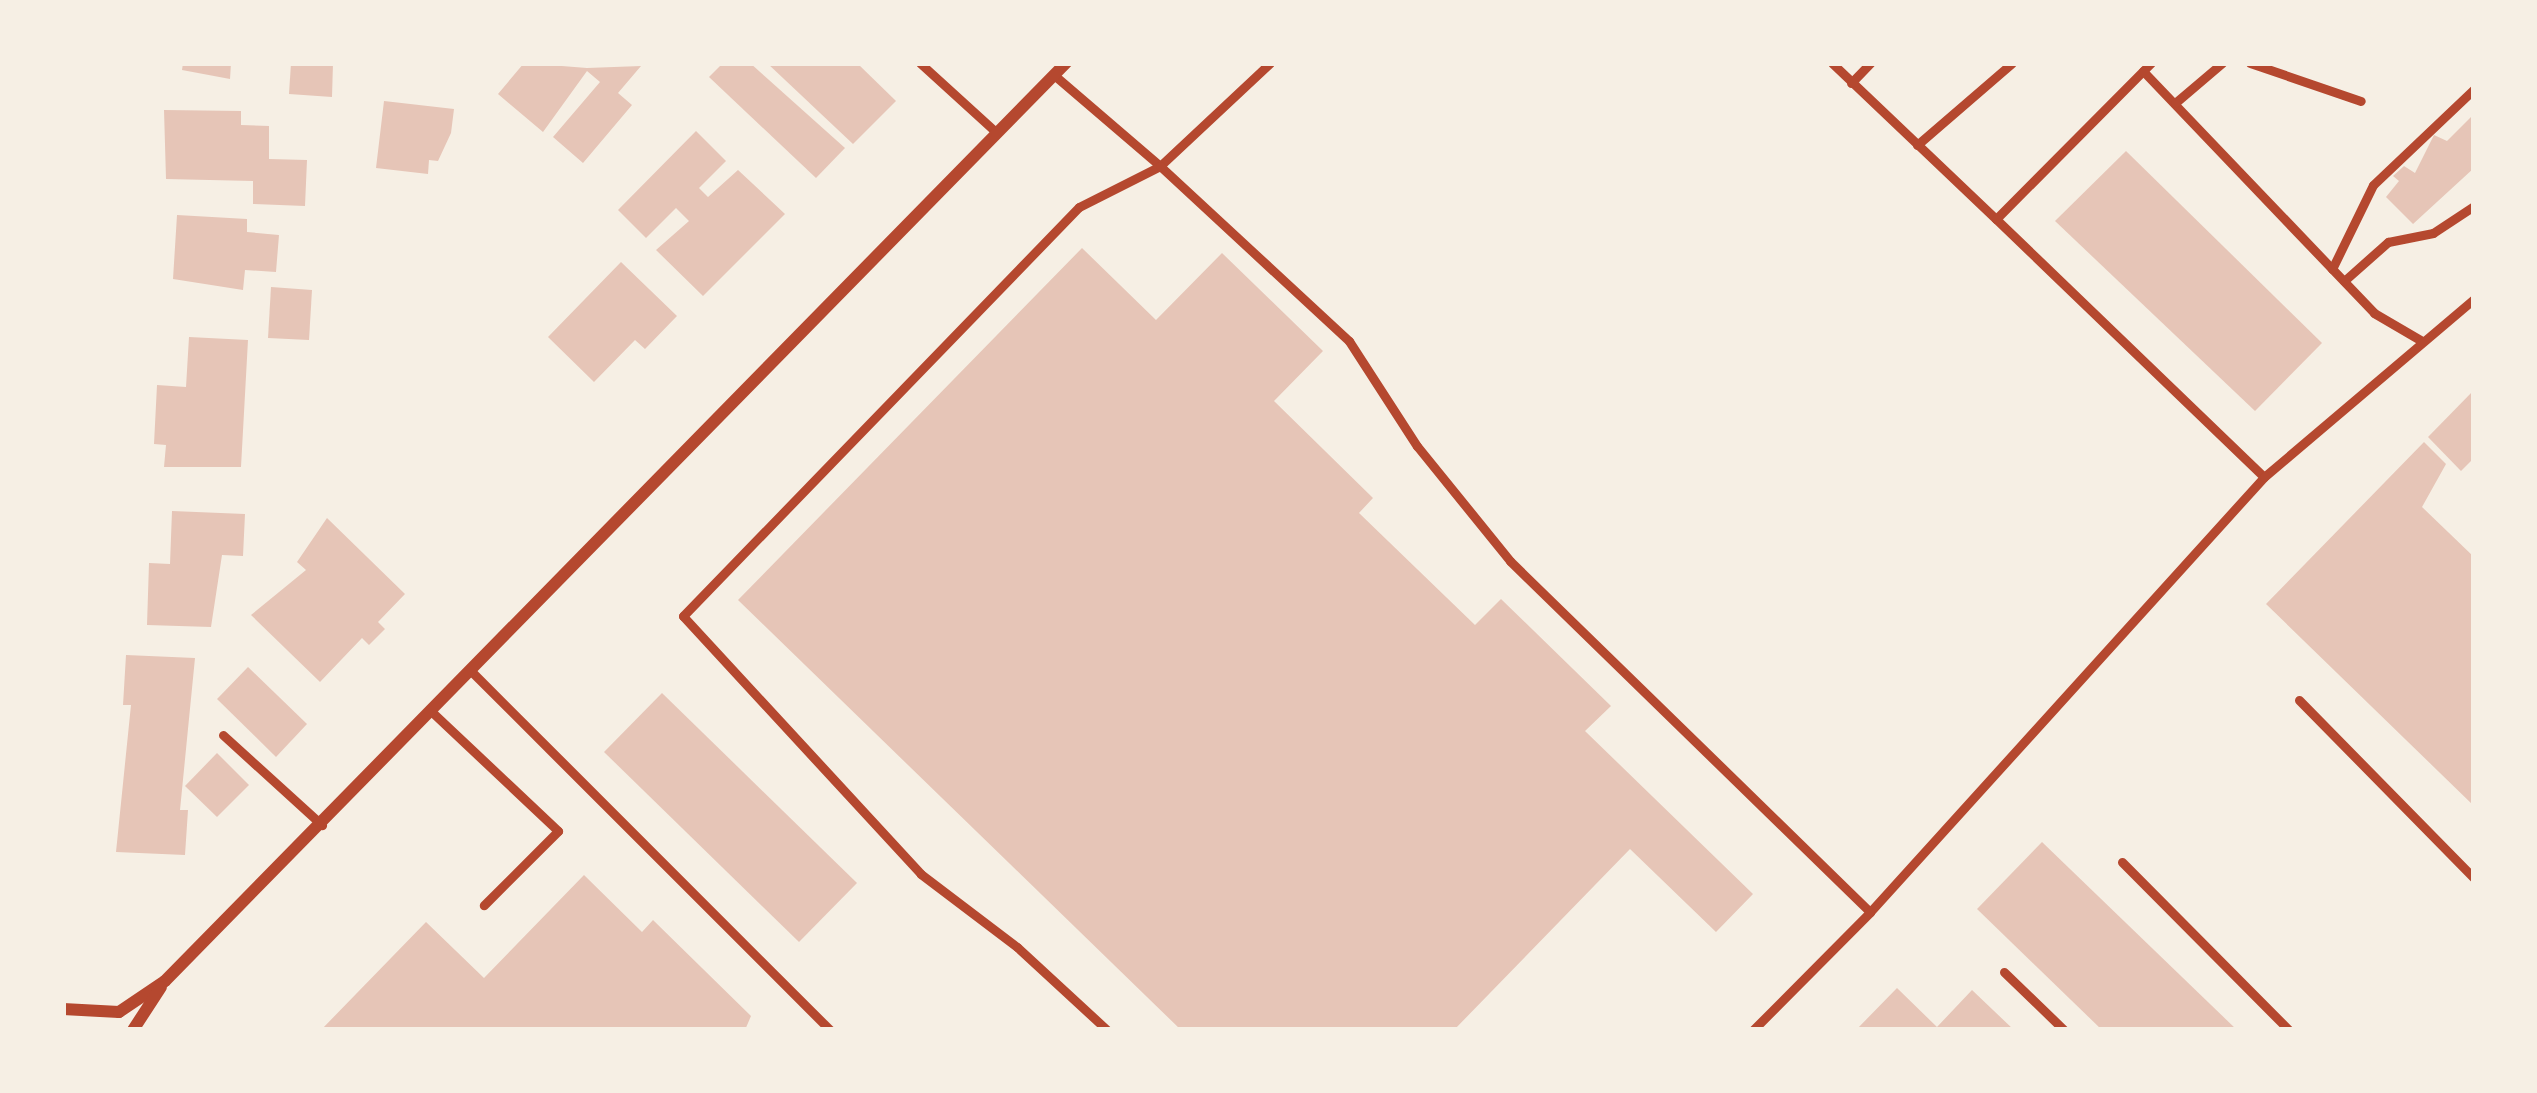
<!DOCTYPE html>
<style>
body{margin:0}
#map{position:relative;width:2537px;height:1093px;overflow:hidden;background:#f6efe4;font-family:"Public Sans",sans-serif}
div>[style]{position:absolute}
.building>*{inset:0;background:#e6c5b7}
.service>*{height:9px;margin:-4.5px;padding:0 4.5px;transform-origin:4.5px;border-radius:4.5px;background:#b5482f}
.minor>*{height:12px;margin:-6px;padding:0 6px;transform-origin:6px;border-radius:6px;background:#b5482f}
span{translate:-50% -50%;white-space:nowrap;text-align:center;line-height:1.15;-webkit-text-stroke:12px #f6efe4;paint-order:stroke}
.frame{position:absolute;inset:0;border:66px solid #f6efe4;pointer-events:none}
</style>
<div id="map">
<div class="building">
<i style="clip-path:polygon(183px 63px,231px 63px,230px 79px,182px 70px)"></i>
<i style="clip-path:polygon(291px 63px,333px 63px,332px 97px,289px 94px)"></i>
<i style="clip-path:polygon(524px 63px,587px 68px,641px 66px,618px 93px,632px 105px,583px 163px,553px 137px,600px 82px,587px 71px,543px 132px,498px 94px)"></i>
<i style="clip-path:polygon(723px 63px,750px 63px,845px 148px,816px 178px,709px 77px)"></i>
<i style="clip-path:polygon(767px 63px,857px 63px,896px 101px,853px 144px)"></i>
<i style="clip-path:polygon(384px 101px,454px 109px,451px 133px,438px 161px,429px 160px,428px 174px,376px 168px)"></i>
<i style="clip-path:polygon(164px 110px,241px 111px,241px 125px,269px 126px,269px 159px,307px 160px,305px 206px,253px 204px,253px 181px,166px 179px)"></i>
<i style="clip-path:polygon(2474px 114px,2474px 168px,2413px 224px,2386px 197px,2399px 181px,2393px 176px,2404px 166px,2415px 173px,2434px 135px,2447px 141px)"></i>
<i style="clip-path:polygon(696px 131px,726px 161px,699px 188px,708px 197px,738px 170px,785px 214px,703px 296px,656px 250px,689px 221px,676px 208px,646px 238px,618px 210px)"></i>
<i style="clip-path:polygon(2126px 151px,2322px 343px,2255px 411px,2055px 221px)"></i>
<i style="clip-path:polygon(177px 215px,247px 219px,247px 232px,279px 235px,276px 272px,245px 270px,243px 290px,173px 279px)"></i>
<i style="clip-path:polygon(1082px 248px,1156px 320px,1222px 253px,1323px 351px,1274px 401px,1373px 498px,1359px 513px,1475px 625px,1501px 599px,1611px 706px,1585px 731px,1753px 894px,1716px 932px,1630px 849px,1454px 1030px,1181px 1030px,738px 600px)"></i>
<i style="clip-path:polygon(621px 262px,677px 316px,645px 349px,635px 340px,594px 382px,548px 337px)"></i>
<i style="clip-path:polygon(271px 287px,312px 290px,309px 340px,268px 338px)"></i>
<i style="clip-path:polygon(189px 337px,248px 340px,241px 467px,164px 467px,166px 445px,154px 444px,157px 385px,186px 387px)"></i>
<i style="clip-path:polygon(2474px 390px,2474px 458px,2461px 471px,2428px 437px)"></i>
<i style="clip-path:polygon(2424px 442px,2446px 464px,2422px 507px,2474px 557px,2474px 806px,2266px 604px)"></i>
<i style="clip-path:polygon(172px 511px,245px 514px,243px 556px,222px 555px,211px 627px,147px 625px,149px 563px,170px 564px)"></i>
<i style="clip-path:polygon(327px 518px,405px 594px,378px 622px,385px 629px,369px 645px,362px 638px,320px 682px,251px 615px,306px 570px,297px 562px)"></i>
<i style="clip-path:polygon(126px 655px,195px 658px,180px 810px,188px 810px,185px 855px,116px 852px,131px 705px,123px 705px)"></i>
<i style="clip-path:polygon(248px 667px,307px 724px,276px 757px,217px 699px)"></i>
<i style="clip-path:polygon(662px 693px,857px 883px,799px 942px,604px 752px)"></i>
<i style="clip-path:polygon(217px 753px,249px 785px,217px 817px,185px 786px)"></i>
<i style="clip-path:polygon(2042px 842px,2237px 1030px,2102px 1030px,1977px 909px)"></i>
<i style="clip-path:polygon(584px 875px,642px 932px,653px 920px,751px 1016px,745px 1030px,321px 1030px,426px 922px,484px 978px)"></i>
<i style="clip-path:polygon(1897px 988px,1937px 1027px,1972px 990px,2014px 1030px,1856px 1030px)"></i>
</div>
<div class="service">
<i style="left:920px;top:63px;width:104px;rotate:42.3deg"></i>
<i style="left:1832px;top:63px;width:226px;rotate:43.6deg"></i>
<i style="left:1996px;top:219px;width:220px;rotate:-45.2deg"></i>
<i style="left:2250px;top:63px;width:117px;rotate:18.9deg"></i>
<i style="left:2143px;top:71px;width:335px;rotate:46.3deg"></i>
<i style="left:2374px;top:313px;width:56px;rotate:30.3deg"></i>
<i style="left:1054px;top:75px;width:140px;rotate:40.6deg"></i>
<i style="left:1160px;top:166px;width:151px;rotate:-43.1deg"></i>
<i style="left:1851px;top:83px;width:28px;rotate:-46deg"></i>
<i style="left:2175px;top:103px;width:62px;rotate:-40.4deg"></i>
<i style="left:1917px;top:145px;width:125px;rotate:-40.8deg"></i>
<i style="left:1996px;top:219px;width:372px;rotate:43.9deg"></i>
<i style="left:2332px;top:269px;width:93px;rotate:-64deg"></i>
<i style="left:2373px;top:185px;width:139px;rotate:-43.5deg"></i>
<i style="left:2344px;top:281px;width:59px;rotate:-41.6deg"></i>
<i style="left:2388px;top:242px;width:46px;rotate:-11.3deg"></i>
<i style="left:2433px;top:233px;width:49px;rotate:-33.4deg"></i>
<i style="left:472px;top:672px;width:506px;rotate:45deg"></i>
<i style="left:2299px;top:700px;width:250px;rotate:45.5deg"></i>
<i style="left:433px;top:713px;width:172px;rotate:43.3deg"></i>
<i style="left:558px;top:831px;width:105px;rotate:135deg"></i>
<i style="left:223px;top:735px;width:134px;rotate:42.3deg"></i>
<i style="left:2122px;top:862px;width:237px;rotate:45.2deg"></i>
<i style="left:2004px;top:972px;width:83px;rotate:44deg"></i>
<i style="left:1107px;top:1030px;width:122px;rotate:-137.3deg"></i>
<i style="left:1017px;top:947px;width:121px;rotate:-142.8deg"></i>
<i style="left:921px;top:874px;width:351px;rotate:-132.7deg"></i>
<i style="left:683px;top:616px;width:569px;rotate:-45.93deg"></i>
<i style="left:1079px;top:207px;width:91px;rotate:-26.8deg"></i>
<i style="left:1160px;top:166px;width:258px;rotate:42.8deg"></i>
<i style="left:1349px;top:341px;width:125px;rotate:57.1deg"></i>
<i style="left:1417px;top:446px;width:148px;rotate:51deg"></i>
<i style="left:1510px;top:561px;width:503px;rotate:44.27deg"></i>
<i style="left:1870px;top:912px;width:587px;rotate:-47.83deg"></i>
<i style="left:2264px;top:477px;width:275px;rotate:-40.3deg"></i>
<i style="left:1753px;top:1030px;width:166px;rotate:-45.2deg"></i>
</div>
<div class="minor">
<i style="left:63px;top:1009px;width:56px;rotate:3.1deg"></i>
<i style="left:119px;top:1012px;width:55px;rotate:-34deg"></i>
<i style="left:165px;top:981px;width:1286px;rotate:-45.54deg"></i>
<i style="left:133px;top:1030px;width:51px;rotate:-56.9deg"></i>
</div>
<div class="frame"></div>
</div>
